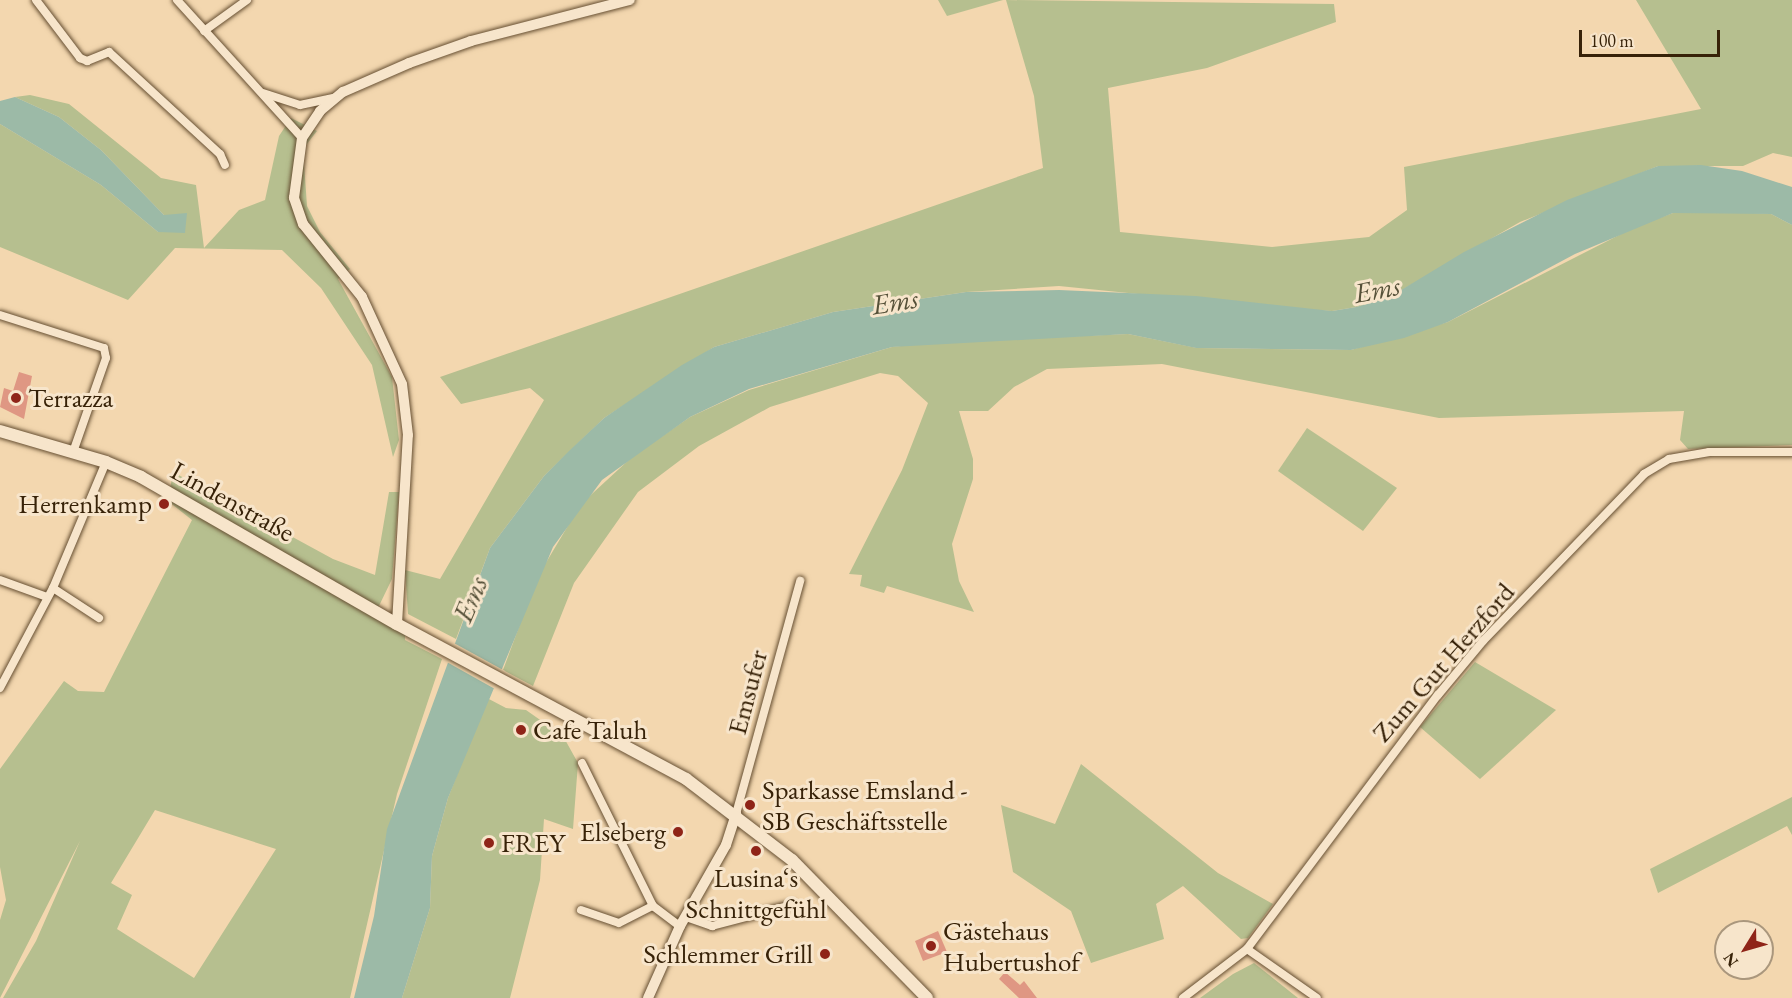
<!DOCTYPE html>
<meta charset="utf-8">
<style>
body{margin:0}
#map{position:relative;width:1792px;height:998px;overflow:hidden;background:#f3d7af;font-family:"EB Garamond",serif}
div>[style]{position:absolute}
.green>*{inset:0;background:#b6bf8f}
.water>*{inset:0;background:#9cbaa7}
.pier>*{inset:0;background:#f3d7af}
.building>*{inset:0;background:#df9783}
.roads{filter:drop-shadow(0 0 2px #664f32) drop-shadow(0 0 2px #664f32)}
.minor>*{height:8px;margin:-4px;padding:0 4px;transform-origin:4px;border-radius:4px;background:#f7e5cb}
.tertiary>*{height:10px;margin:-5px;padding:0 5px;transform-origin:5px;border-radius:5px;background:#f7e5cb}
.secondary>*{height:12px;margin:-6px;padding:0 6px;transform-origin:6px;border-radius:6px;background:#f7e5cb}
.dots>*{width:16px;height:16px;translate:-50% -50%;box-sizing:border-box;border:3px solid #f7e5cb;border-radius:50%}
span{translate:-50% -50%;white-space:nowrap;text-align:center;line-height:1.15;-webkit-text-stroke:6px #f7e5cb;paint-order:stroke}
.poi-label{font-size:27px;color:#372208}
.left{translate:0 -50%;text-align:left}
.right{translate:-100% -50%;text-align:right}
.street-label{font-size:27px;color:#372208}
.water-label{font-size:28px;color:#555038;font-style:italic}
.north{position:absolute;left:1714px;top:920px;width:60px;height:60px;box-sizing:border-box;background:#f7e5cb;border:2px solid #aa977d;border-radius:50%;rotate:233deg;font-size:16px;font-weight:700;line-height:24px;text-align:center;color:#372208}
.north::after{content:'';display:block;margin:auto;width:21px;height:27px;background:#8f2418;clip-path:polygon(50% 0,100% 100%,50% 72%,0 100%)}
.scale{position:absolute;left:1579px;top:30px;width:141px;height:27px;box-sizing:border-box;border:3px solid #372208;border-top:0;padding-left:8px;font-size:18px;line-height:21px;white-space:nowrap;color:#372208;-webkit-text-stroke:4px #f7e5cb;paint-order:stroke}
</style>
<div id="map">
<div class="green">
<i style="clip-path:polygon(938px 0,1003px 0,947px 16px)"></i>
<i style="clip-path:polygon(1006px 0,1334px 4px,1336px 22px,1207px 68px,1108px 88px,1120px 232px,1272px 247px,1369px 237px,1407px 210px,1404px 167px,1701px 109px,1636px 0,1792px 0,1792px 157px,1773px 153px,1743px 166px,1658px 166px,1520px 222px,1388px 298px,1356px 307px,1332px 311px,1267px 307px,1059px 286px,966px 292px,833px 312px,714px 347px,604px 418px,544px 476px,490px 548px,456px 639px,408px 614px,405px 570px,440px 579px,544px 400px,530px 388px,461px 404px,440px 377px,1043px 168px,1034px 96px)"></i>
<i style="clip-path:polygon(30px 95px,69px 104px,161px 178px,196px 185px,204px 248px,239px 210px,265px 200px,279px 136px,291px 118px,317px 131px,303px 149px,307px 206px,320px 232px,350px 269px,338px 279px,392px 377px,399px 440px,393px 457px,372px 365px,321px 288px,282px 250px,175px 248px,128px 300px,0 247px,0 124px,101px 185px,158px 232px,164px 215px,101px 150px,59px 117px,15px 97px)"></i>
<i style="clip-path:polygon(1699px 210px,1771px 214px,1792px 225px,1792px 445px,1688px 449px,1680px 440px,1684px 411px,1439px 418px,1162px 364px,1047px 369px,1014px 387px,988px 411px,959px 411px,973px 459px,973px 479px,952px 544px,959px 581px,974px 612px,887px 586px,884px 593px,860px 586px,862px 575px,849px 574px,902px 470px,928px 403px,898px 376px,880px 373px,770px 407px,699px 446px,638px 492px,574px 583px,533px 686px,503px 670px,538px 576px,581px 504px,632px 457px,690px 417px,749px 390px,892px 347px,937px 342px,1128px 334px,1197px 348px,1351px 350px,1448px 322px,1635px 227px,1673px 213px)"></i>
<i style="clip-path:polygon(1307px 428px,1397px 488px,1363px 531px,1278px 471px)"></i>
<i style="clip-path:polygon(evenodd,173px 472px,333px 559px,375px 575px,389px 492px,399px 492px,392px 579px,377px 610px,405px 626px,405px 640px,442px 659px,397px 794px,350px 998px,3px 998px,36px 941px,80px 841px,0 998px,0 920px,6px 900px,0 867px,0 769px,64px 681px,78px 691px,104px 692px,192px 520px,168px 501px,173px 472px,155px 810px,276px 849px,194px 978px,117px 929px,132px 895px,111px 883px,155px 810px)"></i>
<i style="clip-path:polygon(1475px 662px,1556px 710px,1480px 779px,1420px 727px)"></i>
<i style="clip-path:polygon(487px 698px,506px 708px,526px 710px,563px 736px,578px 763px,573px 829px,544px 819px,540px 880px,510px 998px,402px 998px,430px 908px,432px 856px,448px 798px)"></i>
<i style="clip-path:polygon(1081px 764px,1218px 873px,1273px 904px,1248px 938px,1241px 939px,1183px 886px,1156px 904px,1164px 939px,1091px 963px,1071px 911px,1013px 872px,1001px 805px,1055px 824px)"></i>
<i style="clip-path:polygon(1792px 797px,1792px 835px,1787px 826px,1658px 893px,1650px 869px)"></i>
<i style="clip-path:polygon(1254px 963px,1298px 998px,1200px 998px,1233px 974px)"></i>
</div>
<div class="water">
<i style="clip-path:polygon(15px 97px,59px 117px,101px 150px,164px 215px,187px 213px,185px 233px,158px 232px,101px 185px,0 124px,0 101px)"></i>
<i style="clip-path:polygon(1701px 165px,1742px 171px,1792px 187px,1792px 225px,1771px 214px,1673px 213px,1575px 254px,1448px 322px,1404px 338px,1351px 350px,1196px 348px,1128px 334px,892px 347px,749px 389px,690px 417px,602px 480px,553px 547px,448px 798px,432px 856px,430px 908px,402px 998px,354px 998px,374px 916px,387px 829px,490px 548px,544px 476px,569px 451px,604px 418px,682px 365px,714px 347px,833px 312px,966px 292px,1059px 290px,1196px 296px,1332px 311px,1356px 307px,1388px 298px,1464px 252px,1567px 200px,1658px 166px)"></i>
</div>
<div class="pier">
<i style="clip-path:polygon(452px 642px,505px 671px,495px 689px,445px 661px)"></i>
</div>
<div class="building">
<i style="clip-path:polygon(19px 372px,32px 376px,24px 419px,0 407px,4px 388px,13px 391px)"></i>
<i style="clip-path:polygon(938px 931px,947px 952px,923px 961px,915px 941px)"></i>
<i style="clip-path:polygon(1005px 972px,1020px 985px,1024px 981px,1037px 998px,1019px 998px,999px 979px)"></i>
</div>
<div class="roads">
<div class="minor">
<i style="left:36px;top:0;width:73px;rotate:52.8deg"></i>
<i style="left:80px;top:58px;width:8px;rotate:23deg"></i>
<i style="left:87px;top:61px;width:24px;rotate:-22deg"></i>
<i style="left:109px;top:52px;width:151px;rotate:42.6deg"></i>
<i style="left:220px;top:154px;width:12px;rotate:66deg"></i>
<i style="left:177px;top:0;width:186px;rotate:47.8deg"></i>
<i style="left:204px;top:31px;width:53px;rotate:-35.8deg"></i>
<i style="left:263px;top:93px;width:39px;rotate:18deg"></i>
<i style="left:300px;top:105px;width:35px;rotate:-12deg"></i>
<i style="left:0;top:315px;width:109px;rotate:17.6deg"></i>
<i style="left:104px;top:348px;width:10px;rotate:79deg"></i>
<i style="left:106px;top:358px;width:100px;rotate:109.3deg"></i>
<i style="left:0;top:580px;width:50px;rotate:19.9deg"></i>
<i style="left:53px;top:588px;width:55px;rotate:33.1deg"></i>
<i style="left:0;top:688px;width:113px;rotate:-62.1deg"></i>
<i style="left:53px;top:588px;width:137px;rotate:-67.2deg"></i>
<i style="left:582px;top:763px;width:160px;rotate:63.6deg"></i>
<i style="left:653px;top:906px;width:34px;rotate:37deg"></i>
<i style="left:736px;top:814px;width:242px;rotate:-74.6deg"></i>
<i style="left:581px;top:910px;width:40px;rotate:18.9deg"></i>
<i style="left:619px;top:923px;width:38px;rotate:-27deg"></i>
<i style="left:686px;top:917px;width:28px;rotate:19deg"></i>
<i style="left:712px;top:926px;width:83px;rotate:-14.7deg"></i>
<i style="left:1247px;top:949px;width:85px;rotate:35deg"></i>
<i style="left:1183px;top:998px;width:81px;rotate:-37.4deg"></i>
<i style="left:1247px;top:949px;width:318px;rotate:-53.1deg"></i>
<i style="left:1438px;top:695px;width:70px;rotate:-50.2deg"></i>
<i style="left:1483px;top:641px;width:232px;rotate:-46deg"></i>
<i style="left:1644px;top:474px;width:29px;rotate:-31deg"></i>
<i style="left:1669px;top:459px;width:41px;rotate:-9.9deg"></i>
<i style="left:1709px;top:452px;width:83px"></i>
</div>
<div class="tertiary">
<i style="left:397px;top:624px;width:189px;rotate:-86.7deg"></i>
<i style="left:408px;top:435px;width:51px;rotate:-96.7deg"></i>
<i style="left:402px;top:384px;width:96px;rotate:-114.7deg"></i>
<i style="left:362px;top:297px;width:94px;rotate:-128.9deg"></i>
<i style="left:303px;top:224px;width:28px;rotate:-109deg"></i>
<i style="left:294px;top:198px;width:61px;rotate:-82.4deg"></i>
<i style="left:302px;top:138px;width:32px;rotate:-56deg"></i>
<i style="left:320px;top:111px;width:30px;rotate:-40deg"></i>
<i style="left:343px;top:92px;width:72px;rotate:-23.7deg"></i>
<i style="left:409px;top:63px;width:66px;rotate:-19.5deg"></i>
<i style="left:471px;top:41px;width:164px;rotate:-14.5deg"></i>
<i style="left:648px;top:998px;width:79px;rotate:-66deg"></i>
<i style="left:680px;top:926px;width:93px;rotate:-60.4deg"></i>
<i style="left:726px;top:845px;width:33px;rotate:-72deg"></i>
</div>
<div class="secondary">
<i style="left:0;top:431px;width:110px;rotate:16.3deg"></i>
<i style="left:106px;top:462px;width:38px;rotate:23deg"></i>
<i style="left:141px;top:477px;width:295px;rotate:29.9deg"></i>
<i style="left:397px;top:624px;width:328px;rotate:28.2deg"></i>
<i style="left:686px;top:779px;width:133px;rotate:37.4deg"></i>
<i style="left:792px;top:860px;width:193px;rotate:45.6deg"></i>
</div>
</div>
<div class="dots">
<i style="left:16px;top:398px;background:#8f2418"></i>
<i style="left:164px;top:504px;background:#8f2418"></i>
<i style="left:521px;top:730px;background:#8f2418"></i>
<i style="left:750px;top:805px;background:#8f2418"></i>
<i style="left:678px;top:832px;background:#8f2418"></i>
<i style="left:489px;top:843px;background:#8f2418"></i>
<i style="left:756px;top:851px;background:#8f2418"></i>
<i style="left:931px;top:946px;background:#8f2418"></i>
<i style="left:825px;top:954px;background:#8f2418"></i>
</div>
<div class="poi-label">
<span class="left" style="left:28px;top:398px">Terrazza</span>
<span class="right" style="left:152px;top:504px">Herrenkamp</span>
<span class="left" style="left:533px;top:730px">Cafe Taluh</span>
<span class="left" style="left:762px;top:805px">Sparkasse Emsland -<br>SB Geschäftsstelle</span>
<span class="right" style="left:666px;top:832px">Elseberg</span>
<span class="left" style="left:501px;top:843px">FREY</span>
<span style="left:756px;top:893px">Lusina‘s<br>Schnittgefühl</span>
<span class="left" style="left:943px;top:946px">Gästehaus<br>Hubertushof</span>
<span class="right" style="left:813px;top:954px">Schlemmer Grill</span>
</div>
<div class="street-label">
<span style="left:233px;top:501px;rotate:29deg">Lindenstraße</span>
<span style="left:1443px;top:662px;rotate:-49deg">Zum Gut Herzford</span>
<span style="left:747px;top:692px;rotate:-75deg">Emsufer</span>
</div>
<div class="water-label">
<span style="left:1377px;top:289px;rotate:-11deg">Ems</span>
<span style="left:895px;top:301px;rotate:-9deg">Ems</span>
<span style="left:470px;top:599px;rotate:-67deg">Ems</span>
</div>
<div class="north">N</div>
<div class="scale">100 m</div>
</div>
